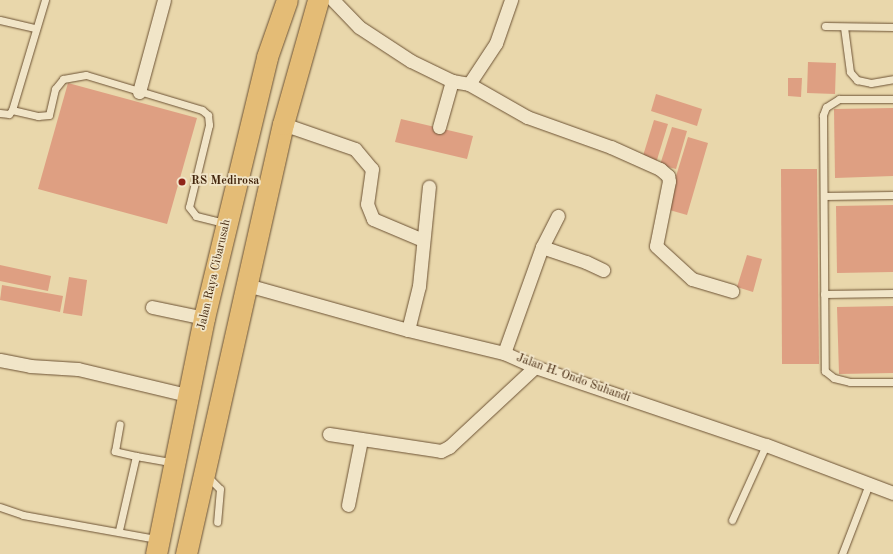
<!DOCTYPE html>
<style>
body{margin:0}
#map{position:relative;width:893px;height:554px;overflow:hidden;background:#e9d7ab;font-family:"Old Standard TT",serif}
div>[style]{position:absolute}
.building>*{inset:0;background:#de9f82}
.roads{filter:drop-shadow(0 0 1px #6c5234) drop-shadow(0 0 1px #6c5234)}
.service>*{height:7px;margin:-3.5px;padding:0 3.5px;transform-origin:3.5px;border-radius:3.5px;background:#f1e5c8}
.minor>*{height:13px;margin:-6.5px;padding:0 6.5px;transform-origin:6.5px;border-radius:6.5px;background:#f1e5c8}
.primary>*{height:21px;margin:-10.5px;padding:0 10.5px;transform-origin:10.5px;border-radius:10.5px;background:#e4bc76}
.dots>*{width:11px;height:11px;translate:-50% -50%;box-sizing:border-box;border:2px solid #f1e5c8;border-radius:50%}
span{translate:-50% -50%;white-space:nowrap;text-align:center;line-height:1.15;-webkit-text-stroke:3.5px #f1e5c8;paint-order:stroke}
.poi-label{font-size:12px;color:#43260d;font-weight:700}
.left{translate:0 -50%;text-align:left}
.street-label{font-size:12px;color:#43260d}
</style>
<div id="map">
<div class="building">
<i style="clip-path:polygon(808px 62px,836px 63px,835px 94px,807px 93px)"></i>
<i style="clip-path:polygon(788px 78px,802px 78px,801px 97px,788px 96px)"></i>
<i style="clip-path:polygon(68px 83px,197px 118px,167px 224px,38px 189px)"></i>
<i style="clip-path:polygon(656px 94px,702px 109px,697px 126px,651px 111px)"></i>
<i style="clip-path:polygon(893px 108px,893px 176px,835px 178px,834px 109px)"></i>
<i style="clip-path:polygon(401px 119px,473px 136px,467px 159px,395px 142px)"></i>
<i style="clip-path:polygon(654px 120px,668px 124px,656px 163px,642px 159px)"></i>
<i style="clip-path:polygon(672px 127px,687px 131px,676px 169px,660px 165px)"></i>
<i style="clip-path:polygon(688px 137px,708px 143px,687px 215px,666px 209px)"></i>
<i style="clip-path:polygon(781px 169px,817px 169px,819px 364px,782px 364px)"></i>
<i style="clip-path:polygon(893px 205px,893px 272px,837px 273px,836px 206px)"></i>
<i style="clip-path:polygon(747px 255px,762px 259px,753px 292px,737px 287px)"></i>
<i style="clip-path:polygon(0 265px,51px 276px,48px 291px,0 281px)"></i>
<i style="clip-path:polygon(69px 277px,87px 280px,82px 316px,63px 313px)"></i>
<i style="clip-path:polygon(2px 285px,63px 296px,60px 312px,0 300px)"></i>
<i style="clip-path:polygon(893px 306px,893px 373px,839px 374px,837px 307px)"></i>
</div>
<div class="roads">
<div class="service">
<i style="left:0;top:20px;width:36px;rotate:13deg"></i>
<i style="left:825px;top:26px;width:68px;rotate:0.8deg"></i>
<i style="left:844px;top:27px;width:45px;rotate:82.4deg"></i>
<i style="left:850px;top:72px;width:11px;rotate:49deg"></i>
<i style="left:857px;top:80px;width:14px;rotate:12deg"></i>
<i style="left:871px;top:83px;width:22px;rotate:-10deg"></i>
<i style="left:893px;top:99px;width:54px;rotate:180deg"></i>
<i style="left:839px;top:99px;width:15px;rotate:148deg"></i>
<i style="left:826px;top:107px;width:9px;rotate:111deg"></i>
<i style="left:823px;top:115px;width:256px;rotate:89.6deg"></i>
<i style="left:825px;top:371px;width:11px;rotate:38deg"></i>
<i style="left:834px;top:378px;width:16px;rotate:14deg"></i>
<i style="left:850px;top:382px;width:43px"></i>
<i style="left:12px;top:110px;width:27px;rotate:13deg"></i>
<i style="left:38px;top:116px;width:11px;rotate:-5deg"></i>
<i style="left:49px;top:115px;width:27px;rotate:-77deg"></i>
<i style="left:55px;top:89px;width:13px;rotate:-51deg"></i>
<i style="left:63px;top:79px;width:23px;rotate:-10deg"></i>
<i style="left:86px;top:75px;width:121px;rotate:16.8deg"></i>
<i style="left:202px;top:110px;width:8px;rotate:40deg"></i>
<i style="left:208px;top:115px;width:10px;rotate:84deg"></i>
<i style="left:209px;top:125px;width:84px;rotate:103.7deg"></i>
<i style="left:189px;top:207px;width:11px;rotate:52deg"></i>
<i style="left:196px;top:216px;width:29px;rotate:14deg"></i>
<i style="left:0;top:113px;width:9px;rotate:6deg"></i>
<i style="left:9px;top:114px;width:5px;rotate:-53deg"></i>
<i style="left:12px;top:110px;width:115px;rotate:-73.3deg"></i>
<i style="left:824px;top:196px;width:69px;rotate:-0.8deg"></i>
<i style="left:824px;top:294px;width:69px;rotate:-0.8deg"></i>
<i style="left:136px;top:456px;width:39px;rotate:10deg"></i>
<i style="left:207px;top:476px;width:18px;rotate:45deg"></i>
<i style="left:220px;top:489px;width:33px;rotate:95deg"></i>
<i style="left:0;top:507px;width:24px;rotate:19deg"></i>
<i style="left:23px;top:515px;width:136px;rotate:10.2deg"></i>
<i style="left:732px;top:520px;width:82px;rotate:-65.6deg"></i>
<i style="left:119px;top:530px;width:76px;rotate:-77.1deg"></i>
<i style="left:136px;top:456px;width:22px;rotate:-167deg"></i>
<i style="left:115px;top:451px;width:27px;rotate:-80deg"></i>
<i style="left:842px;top:554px;width:75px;rotate:-68.9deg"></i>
</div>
<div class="minor">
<i style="left:333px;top:0;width:37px;rotate:46deg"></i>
<i style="left:359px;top:27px;width:62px;rotate:33.2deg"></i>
<i style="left:411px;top:61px;width:46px;rotate:26deg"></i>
<i style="left:452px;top:81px;width:17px;rotate:10deg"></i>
<i style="left:469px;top:84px;width:67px;rotate:29.6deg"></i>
<i style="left:527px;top:117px;width:89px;rotate:19.7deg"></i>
<i style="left:611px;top:147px;width:54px;rotate:24.2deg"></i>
<i style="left:660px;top:169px;width:11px;rotate:41deg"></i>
<i style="left:668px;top:176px;width:5px;rotate:79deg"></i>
<i style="left:669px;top:181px;width:66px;rotate:101.3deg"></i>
<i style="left:656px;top:246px;width:49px;rotate:42.5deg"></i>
<i style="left:692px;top:279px;width:42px;rotate:16.7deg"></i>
<i style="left:469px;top:84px;width:49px;rotate:-56.6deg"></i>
<i style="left:496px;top:43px;width:46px;rotate:-70.8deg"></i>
<i style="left:139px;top:92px;width:95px;rotate:-74.8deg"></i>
<i style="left:283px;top:124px;width:76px;rotate:19.1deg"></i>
<i style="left:355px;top:149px;width:26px;rotate:50deg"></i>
<i style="left:372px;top:169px;width:35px;rotate:98deg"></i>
<i style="left:367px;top:204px;width:16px;rotate:68deg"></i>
<i style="left:373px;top:219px;width:54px;rotate:22.8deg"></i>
<i style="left:439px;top:127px;width:48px;rotate:-74.2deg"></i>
<i style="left:542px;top:247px;width:46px;rotate:18.8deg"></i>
<i style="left:586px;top:262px;width:19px;rotate:25deg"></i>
<i style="left:247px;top:285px;width:167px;rotate:15.6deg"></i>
<i style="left:408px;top:330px;width:99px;rotate:13.5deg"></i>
<i style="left:504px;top:353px;width:34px;rotate:24deg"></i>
<i style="left:535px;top:367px;width:244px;rotate:18.7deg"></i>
<i style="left:766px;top:445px;width:136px;rotate:20.7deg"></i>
<i style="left:152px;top:307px;width:53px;rotate:11.9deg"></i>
<i style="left:408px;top:330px;width:45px;rotate:-76deg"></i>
<i style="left:419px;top:286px;width:100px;rotate:-84.3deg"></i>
<i style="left:504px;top:353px;width:113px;rotate:-70.3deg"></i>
<i style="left:542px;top:247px;width:35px;rotate:-63deg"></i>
<i style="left:0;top:360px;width:31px;rotate:11deg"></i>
<i style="left:30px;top:366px;width:48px;rotate:3.6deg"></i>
<i style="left:78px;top:369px;width:112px;rotate:13.4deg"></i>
<i style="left:329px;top:434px;width:113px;rotate:8.6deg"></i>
<i style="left:441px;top:451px;width:9px;rotate:-27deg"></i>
<i style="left:449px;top:447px;width:117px;rotate:-42.9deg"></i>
<i style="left:348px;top:505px;width:66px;rotate:-78.7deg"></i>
</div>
<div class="primary">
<i style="left:156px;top:554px;width:241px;rotate:-78.5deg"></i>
<i style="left:204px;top:318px;width:268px;rotate:-76.4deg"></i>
<i style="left:267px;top:57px;width:60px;rotate:-70.7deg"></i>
<i style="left:186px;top:554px;width:441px;rotate:-77.3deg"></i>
<i style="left:283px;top:124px;width:129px;rotate:-74.2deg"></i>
</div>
</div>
<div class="dots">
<i style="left:182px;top:182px;background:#8f2418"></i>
</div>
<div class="poi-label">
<span class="left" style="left:191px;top:182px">RS Medirosa</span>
</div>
<div class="street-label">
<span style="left:215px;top:275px;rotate:-77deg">Jalan Raya Cibarusah</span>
<span style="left:573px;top:379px;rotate:20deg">Jalan H. Ondo Suhandi</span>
</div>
</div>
